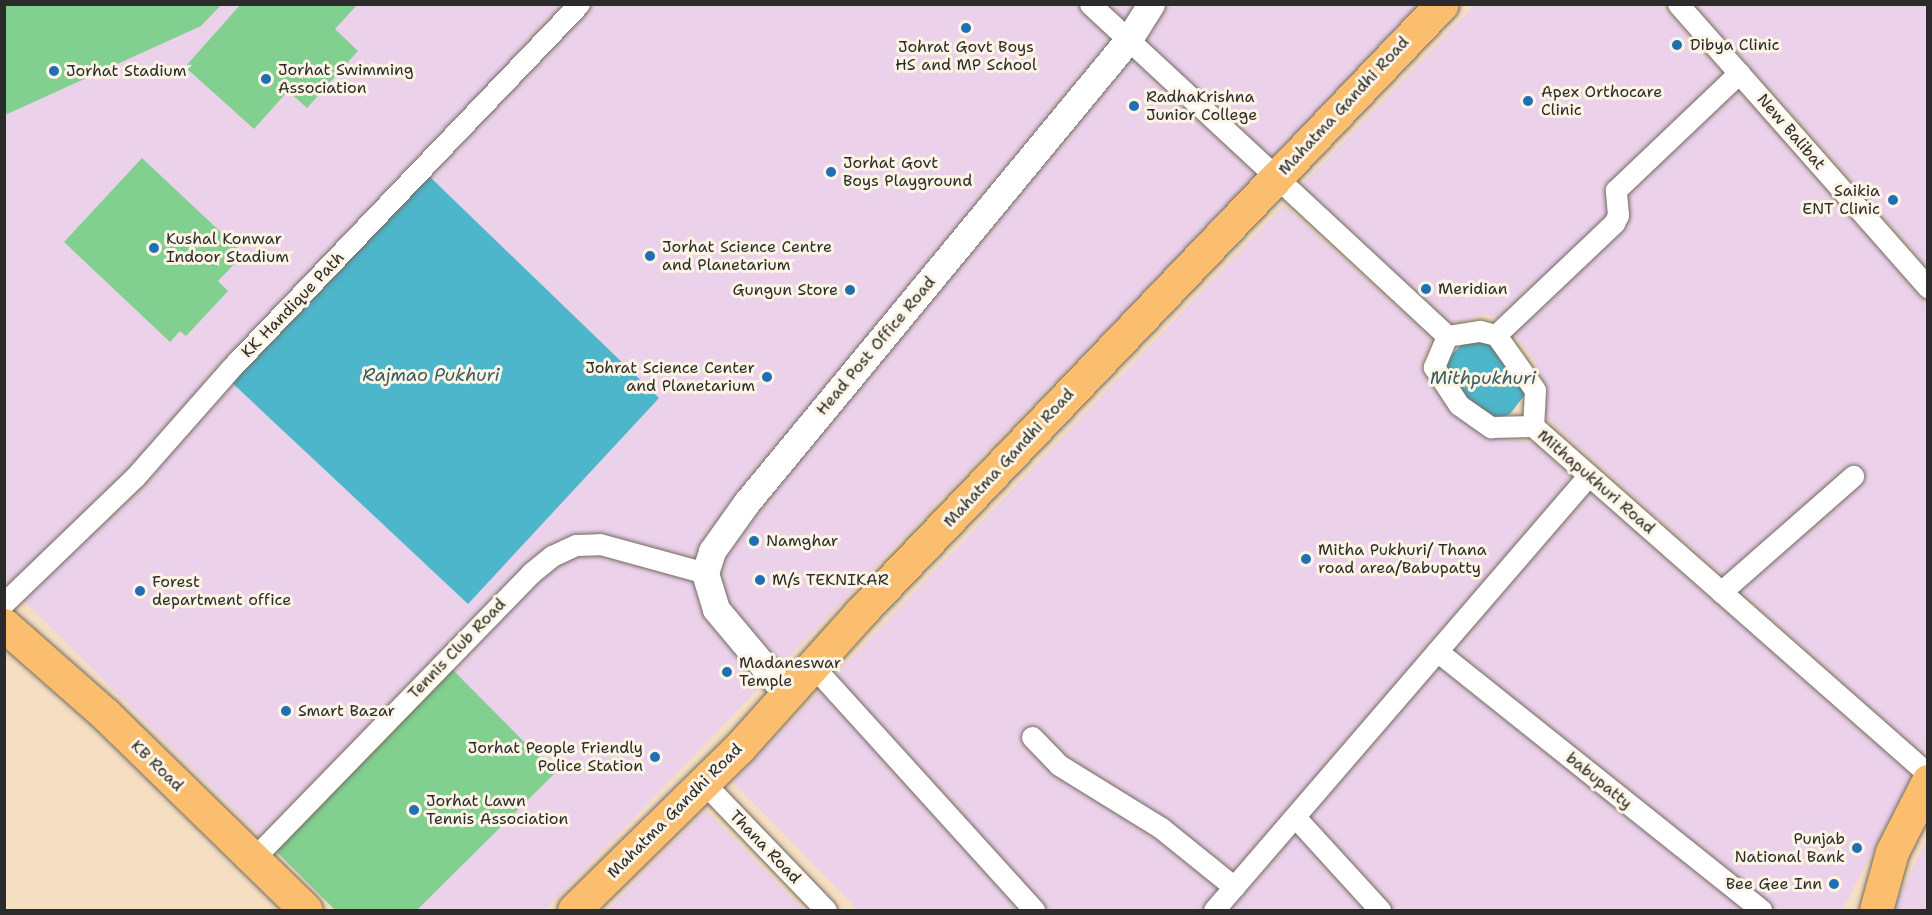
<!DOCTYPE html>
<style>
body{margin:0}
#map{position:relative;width:1932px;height:915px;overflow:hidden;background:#f5dec2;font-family:"Shantell Sans",sans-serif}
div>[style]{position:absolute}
.built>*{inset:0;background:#ecd1ea}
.green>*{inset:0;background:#82d08f}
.water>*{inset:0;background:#4db6ca}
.roads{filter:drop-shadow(0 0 2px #726a60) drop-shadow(0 0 2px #726a60)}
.minor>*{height:21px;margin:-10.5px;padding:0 10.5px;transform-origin:10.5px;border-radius:10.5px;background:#fff}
.tertiary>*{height:27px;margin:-13.5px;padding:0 13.5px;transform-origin:13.5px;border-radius:13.5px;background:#fff}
.primary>*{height:33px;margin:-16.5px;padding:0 16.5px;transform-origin:16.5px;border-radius:16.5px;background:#fbbd6e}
.trunk>*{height:33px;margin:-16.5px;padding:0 16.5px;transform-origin:16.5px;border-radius:16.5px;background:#fbbd6e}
.dots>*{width:16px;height:16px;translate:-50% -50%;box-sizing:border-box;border:3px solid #fcf5e5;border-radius:50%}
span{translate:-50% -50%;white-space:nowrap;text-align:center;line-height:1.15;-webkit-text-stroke:6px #fcf5e5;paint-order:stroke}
.poi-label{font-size:16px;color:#2b2b2b}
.left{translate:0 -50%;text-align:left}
.right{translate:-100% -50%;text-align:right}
.street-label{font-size:16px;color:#2b2b2b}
.water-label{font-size:18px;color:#375c63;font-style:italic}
.frame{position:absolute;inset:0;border:6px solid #2b2b2b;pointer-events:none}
</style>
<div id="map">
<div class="built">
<i style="clip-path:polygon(5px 5px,1428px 5px,1022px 415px,545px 910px,335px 910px,5px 582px)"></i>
<i style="clip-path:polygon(1475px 5px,1662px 5px,1927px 301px,1928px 747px,1923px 755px,1536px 409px,1545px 385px,1534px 359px,1502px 321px,1486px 314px,1450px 325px,1301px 186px)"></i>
<i style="clip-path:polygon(1693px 5px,1927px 5px,1927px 267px,1836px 163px)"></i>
<i style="clip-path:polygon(1284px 205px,1432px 338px,1421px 367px,1444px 399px,1482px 435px,1534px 443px,1913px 775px,1842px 910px,858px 910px,733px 782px)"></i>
<i style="clip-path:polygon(706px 810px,804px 910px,607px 910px)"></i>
<i style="clip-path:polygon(1927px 840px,1927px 910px,1893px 910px,1921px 851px)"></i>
</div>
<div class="green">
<i style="clip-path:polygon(4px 5px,5px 4px,221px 5px,201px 26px,5px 115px)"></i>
<i style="clip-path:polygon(240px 5px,357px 5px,335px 29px,358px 51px,307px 108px,288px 91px,254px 129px,185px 67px)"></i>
<i style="clip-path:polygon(142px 158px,244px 254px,218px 281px,228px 291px,186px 336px,180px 331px,170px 342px,64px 242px)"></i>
<i style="clip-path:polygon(451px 668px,555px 773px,417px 910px,335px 910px,272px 847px)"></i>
</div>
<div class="water">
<i style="clip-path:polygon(427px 174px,659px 398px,468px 604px,228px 379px)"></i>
<i style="clip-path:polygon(1468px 339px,1490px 342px,1527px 392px,1510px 414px,1497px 419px,1467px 403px,1447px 370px,1448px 358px)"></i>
</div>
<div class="roads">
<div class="minor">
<i style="left:1090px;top:4px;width:488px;rotate:42.9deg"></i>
<i style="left:1447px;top:336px;width:34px;rotate:113deg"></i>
<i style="left:1434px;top:367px;width:45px;rotate:56.7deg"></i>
<i style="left:1459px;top:405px;width:39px;rotate:35deg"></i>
<i style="left:1491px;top:427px;width:42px;rotate:-1.4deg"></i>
<i style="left:1533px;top:426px;width:526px;rotate:41.38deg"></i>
<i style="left:1678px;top:4px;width:378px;rotate:48.6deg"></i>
<i style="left:1496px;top:335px;width:163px;rotate:-43.5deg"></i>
<i style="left:1614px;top:223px;width:9px;rotate:-63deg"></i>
<i style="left:1618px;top:215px;width:25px;rotate:-95deg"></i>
<i style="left:1616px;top:190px;width:170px;rotate:-43.6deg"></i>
<i style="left:1447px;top:336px;width:33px;rotate:-9deg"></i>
<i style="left:1480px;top:331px;width:16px;rotate:14deg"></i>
<i style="left:1496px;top:335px;width:67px;rotate:54.7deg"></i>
<i style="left:1535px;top:390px;width:36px;rotate:93deg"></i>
<i style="left:1721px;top:592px;width:176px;rotate:-41.3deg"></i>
<i style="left:4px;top:603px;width:182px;rotate:-43.9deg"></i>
<i style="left:135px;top:477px;width:147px;rotate:-48.6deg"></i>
<i style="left:232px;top:367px;width:502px;rotate:-46.29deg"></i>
<i style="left:1437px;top:651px;width:415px;rotate:38.6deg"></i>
<i style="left:812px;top:665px;width:331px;rotate:47.8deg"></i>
<i style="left:1032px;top:737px;width:39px;rotate:46deg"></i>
<i style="left:1059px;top:765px;width:120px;rotate:31.7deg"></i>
<i style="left:1161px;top:828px;width:94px;rotate:38.9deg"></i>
<i style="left:704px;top:783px;width:176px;rotate:46.2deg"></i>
<i style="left:1296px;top:818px;width:125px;rotate:47.6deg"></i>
<i style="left:253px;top:859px;width:399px;rotate:-45.8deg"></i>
<i style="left:531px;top:573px;width:27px;rotate:-39deg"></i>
<i style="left:552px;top:556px;width:26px;rotate:-25deg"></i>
<i style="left:576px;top:545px;width:24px;rotate:-2deg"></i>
<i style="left:600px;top:544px;width:109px;rotate:15.4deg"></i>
<i style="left:1214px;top:910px;width:574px;rotate:-49.24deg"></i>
</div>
<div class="tertiary">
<i style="left:787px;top:694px;width:111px;rotate:-129.9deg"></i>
<i style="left:716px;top:609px;width:38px;rotate:-107deg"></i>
<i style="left:705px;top:573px;width:23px;rotate:-72deg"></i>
<i style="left:712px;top:551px;width:60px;rotate:-54.5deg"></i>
<i style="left:747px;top:502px;width:600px;rotate:-50.48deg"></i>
<i style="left:1129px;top:39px;width:41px;rotate:-57.8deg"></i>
</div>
<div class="primary">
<i style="left:4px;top:625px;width:136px;rotate:41.4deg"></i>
<i style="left:106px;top:715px;width:279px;rotate:44.3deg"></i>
<i style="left:574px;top:910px;width:231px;rotate:-44.5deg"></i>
<i style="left:739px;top:748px;width:181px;rotate:-48.1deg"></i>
<i style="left:860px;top:613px;width:842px;rotate:-46.3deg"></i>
</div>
<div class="trunk">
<i style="left:1876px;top:910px;width:60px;rotate:-74.6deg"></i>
<i style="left:1892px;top:852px;width:80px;rotate:-63.1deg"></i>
</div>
</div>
<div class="dots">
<i style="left:966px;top:28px;background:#1f6fb2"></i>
<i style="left:1677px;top:45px;background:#1f6fb2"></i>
<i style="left:54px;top:71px;background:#1f6fb2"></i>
<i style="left:266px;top:79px;background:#1f6fb2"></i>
<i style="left:1528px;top:101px;background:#1f6fb2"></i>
<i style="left:1134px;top:106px;background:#1f6fb2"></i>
<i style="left:831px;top:172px;background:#1f6fb2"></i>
<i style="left:1893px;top:200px;background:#1f6fb2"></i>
<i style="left:154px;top:248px;background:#1f6fb2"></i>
<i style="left:650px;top:256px;background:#1f6fb2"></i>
<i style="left:1426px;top:289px;background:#1f6fb2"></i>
<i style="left:850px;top:290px;background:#1f6fb2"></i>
<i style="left:767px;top:377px;background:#1f6fb2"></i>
<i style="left:754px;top:541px;background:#1f6fb2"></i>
<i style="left:1306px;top:559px;background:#1f6fb2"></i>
<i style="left:760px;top:580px;background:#1f6fb2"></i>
<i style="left:140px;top:591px;background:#1f6fb2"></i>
<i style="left:727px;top:672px;background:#1f6fb2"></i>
<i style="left:286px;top:711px;background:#1f6fb2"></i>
<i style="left:655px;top:757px;background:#1f6fb2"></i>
<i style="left:414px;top:810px;background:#1f6fb2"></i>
<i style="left:1857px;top:848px;background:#1f6fb2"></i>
<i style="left:1834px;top:884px;background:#1f6fb2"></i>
</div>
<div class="poi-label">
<span class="left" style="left:1690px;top:45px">Dibya Clinic</span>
<span style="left:966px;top:56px">Johrat Govt Boys<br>HS and MP School</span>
<span class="left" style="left:278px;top:79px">Jorhat Swimming<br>Association</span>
<span class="left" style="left:66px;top:71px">Jorhat Stadium</span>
<span class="left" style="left:1541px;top:101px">Apex Orthocare<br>Clinic</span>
<span class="left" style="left:1146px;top:106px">RadhaKrishna<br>Junior College</span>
<span class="left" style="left:843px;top:172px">Jorhat Govt<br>Boys Playground</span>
<span class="right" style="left:1880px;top:200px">Saikia<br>ENT Clinic</span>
<span class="left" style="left:166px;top:248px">Kushal Konwar<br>Indoor Stadium</span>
<span class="left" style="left:662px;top:256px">Jorhat Science Centre<br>and Planetarium</span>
<span class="left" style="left:1438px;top:289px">Meridian</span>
<span class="right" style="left:838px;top:290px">Gungun Store</span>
<span class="right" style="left:755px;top:377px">Johrat Science Center<br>and Planetarium</span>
<span class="left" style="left:766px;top:541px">Namghar</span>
<span class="left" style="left:1318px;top:559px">Mitha Pukhuri/ Thana<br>road area/Babupatty</span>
<span class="left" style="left:772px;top:580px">M/s TEKNIKAR</span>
<span class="left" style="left:152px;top:591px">Forest<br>department office</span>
<span class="left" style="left:739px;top:672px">Madaneswar<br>Temple</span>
<span class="left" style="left:298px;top:711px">Smart Bazar</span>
<span class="right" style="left:643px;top:757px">Jorhat People Friendly<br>Police Station</span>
<span class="left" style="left:426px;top:810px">Jorhat Lawn<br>Tennis Association</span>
<span class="right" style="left:1845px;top:848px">Punjab<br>National Bank</span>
<span class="right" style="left:1822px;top:884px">Bee Gee Inn</span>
</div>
<div class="street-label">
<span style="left:1344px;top:106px;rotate:-47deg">Mahatma Gandhi Road</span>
<span style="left:1791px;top:132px;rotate:49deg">New Balibat</span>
<span style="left:293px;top:305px;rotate:-46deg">KK Handique Path</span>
<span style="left:876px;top:346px;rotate:-50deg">Head Post Office Road</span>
<span style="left:1009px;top:458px;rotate:-47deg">Mahatma Gandhi Road</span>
<span style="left:1596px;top:482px;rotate:41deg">Mithapukhuri Road</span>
<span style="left:457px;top:649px;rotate:-46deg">Tennis Club Road</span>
<span style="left:157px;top:766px;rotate:44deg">KB Road</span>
<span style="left:1599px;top:781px;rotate:39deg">babupatty</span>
<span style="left:675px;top:811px;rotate:-45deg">Mahatma Gandhi Road</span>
<span style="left:765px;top:847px;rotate:46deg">Thana Road</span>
</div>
<div class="water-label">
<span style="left:431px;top:375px">Rajmao Pukhuri</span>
<span style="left:1483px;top:378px">Mithpukhuri</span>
</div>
<div class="frame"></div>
</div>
